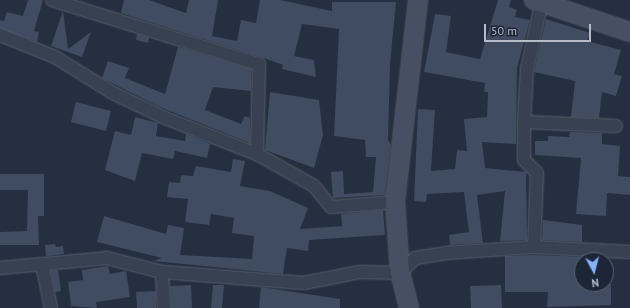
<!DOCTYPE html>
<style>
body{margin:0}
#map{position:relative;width:630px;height:308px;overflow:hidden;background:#242f41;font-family:"PT Sans",sans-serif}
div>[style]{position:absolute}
.building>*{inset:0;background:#3f4c61}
.roads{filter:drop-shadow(0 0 1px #565f6e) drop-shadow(0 0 1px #565f6e)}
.street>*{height:12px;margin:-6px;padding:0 6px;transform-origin:6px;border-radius:6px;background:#384151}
.secondary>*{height:18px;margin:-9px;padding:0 9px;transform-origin:9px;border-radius:9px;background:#465064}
span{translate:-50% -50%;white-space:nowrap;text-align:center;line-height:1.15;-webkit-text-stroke:4px #1d2636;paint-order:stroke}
.north{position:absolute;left:574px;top:252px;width:40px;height:40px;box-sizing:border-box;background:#1d2636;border:1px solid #596272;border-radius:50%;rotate:173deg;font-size:11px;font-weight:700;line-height:16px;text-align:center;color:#b4bccb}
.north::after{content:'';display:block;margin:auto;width:14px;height:18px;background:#87b0fe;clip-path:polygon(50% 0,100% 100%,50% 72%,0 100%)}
.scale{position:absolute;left:484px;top:24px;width:107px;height:18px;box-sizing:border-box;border:2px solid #b4bccb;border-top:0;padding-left:5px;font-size:12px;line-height:14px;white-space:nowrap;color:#b4bccb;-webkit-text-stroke:3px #1d2636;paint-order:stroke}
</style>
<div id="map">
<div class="building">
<i style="clip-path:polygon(28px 0,43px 0,34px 31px,39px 32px,37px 42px,0 28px,0 20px,4px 21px,7px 12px,23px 16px)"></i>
<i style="clip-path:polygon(124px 0,149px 0,186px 13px,189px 0,218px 0,212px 36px,237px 41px,241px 20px,256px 23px,260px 0,280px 0,332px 11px,332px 2px,396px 2px,390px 64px,388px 140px,391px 145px,385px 195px,333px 198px,331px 172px,343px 171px,344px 194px,373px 192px,376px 157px,366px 157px,365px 140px,334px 136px,339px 29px,302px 24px,294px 56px,314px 60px,316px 77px,282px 69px,283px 65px,261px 57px,121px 13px)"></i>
<i style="clip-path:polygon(498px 0,511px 0,509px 7px,517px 10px,515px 17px,530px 20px,517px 68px,516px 144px,482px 142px,485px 168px,526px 172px,527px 240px,500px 241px,505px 191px,477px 195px,483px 243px,450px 245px,449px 235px,469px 232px,464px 192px,427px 194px,426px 202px,414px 201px,418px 109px,435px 110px,431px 171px,455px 169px,457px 150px,467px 151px,464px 119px,487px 117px,488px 92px,484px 92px,485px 83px,424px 72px,435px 14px,451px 16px,446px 52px,480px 59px)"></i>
<i style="clip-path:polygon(63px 11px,68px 49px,91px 32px,82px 57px,51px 46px)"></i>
<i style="clip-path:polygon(546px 19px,590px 33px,587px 41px,621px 50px,614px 74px,622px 76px,616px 96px,602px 92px,599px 118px,571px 117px,575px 81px,534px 72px)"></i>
<i style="clip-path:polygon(137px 34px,149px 38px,148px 43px,136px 40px)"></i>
<i style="clip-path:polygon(178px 47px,251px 69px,251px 91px,213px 87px,205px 110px,241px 124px,245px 116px,250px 118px,250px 143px,160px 107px,102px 78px,108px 61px,129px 68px,125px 78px,165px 94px)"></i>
<i style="clip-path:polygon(270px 92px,319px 100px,323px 135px,314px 168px,265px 150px)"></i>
<i style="clip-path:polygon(76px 102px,111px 111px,106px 131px,71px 122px)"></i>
<i style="clip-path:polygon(135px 117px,158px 123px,156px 136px,185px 141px,186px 134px,210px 144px,207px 158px,175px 151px,173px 159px,142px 153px,135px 181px,105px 170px,115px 131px,131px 135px)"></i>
<i style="clip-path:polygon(570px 132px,602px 133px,602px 144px,620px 146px,618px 176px,630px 177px,630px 195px,607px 193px,606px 216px,576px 214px,581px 158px,535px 155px,535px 141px,548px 141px,548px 136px,569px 137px)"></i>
<i style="clip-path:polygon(233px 159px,245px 161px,240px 186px,270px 191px,308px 208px,300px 229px,342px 226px,341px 214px,383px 210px,385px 235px,309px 240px,308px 251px,287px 248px,283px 274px,153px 261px,162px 258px,97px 242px,104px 216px,166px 234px,168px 225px,184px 228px,180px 255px,252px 259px,254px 236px,232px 233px,234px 218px,211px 214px,209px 225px,185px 222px,188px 199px,167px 197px,169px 182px,180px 183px,181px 175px,193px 176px,196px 166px,231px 172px)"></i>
<i style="clip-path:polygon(0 174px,44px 174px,44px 216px,38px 216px,39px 245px,0 245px,0 232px,27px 231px,28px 190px,0 190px)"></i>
<i style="clip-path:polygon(543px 220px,582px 225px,582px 242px,542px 240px)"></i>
<i style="clip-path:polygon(55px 244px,56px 247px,63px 246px,64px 254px,46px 256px,45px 245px)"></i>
<i style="clip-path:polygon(534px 255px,582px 257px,582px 284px,611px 284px,611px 305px,547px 307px,548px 292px,505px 292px,505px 256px)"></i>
<i style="clip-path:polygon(108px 266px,110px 274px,126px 271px,130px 297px,96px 302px,97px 308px,71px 306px,68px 282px,83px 280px,82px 270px)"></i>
<i style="clip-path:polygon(58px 270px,61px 291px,55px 292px,51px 271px)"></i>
<i style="clip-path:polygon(191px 285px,192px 308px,171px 308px,170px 286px)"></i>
<i style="clip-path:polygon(213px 285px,224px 285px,222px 308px,211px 308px)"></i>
<i style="clip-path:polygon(501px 285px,502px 308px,471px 308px,470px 286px)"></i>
<i style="clip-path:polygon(261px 287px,340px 299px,340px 308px,259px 308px)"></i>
<i style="clip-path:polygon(156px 291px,156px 308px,137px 308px,136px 292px)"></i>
</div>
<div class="roads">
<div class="street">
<i style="left:52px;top:0;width:217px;rotate:17.2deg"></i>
<i style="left:259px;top:64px;width:90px;rotate:91.3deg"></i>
<i style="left:0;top:35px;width:59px;rotate:21.8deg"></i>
<i style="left:55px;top:57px;width:68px;rotate:31.8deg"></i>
<i style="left:113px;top:93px;width:58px;rotate:25.7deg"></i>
<i style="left:165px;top:118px;width:99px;rotate:21.4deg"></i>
<i style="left:257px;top:154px;width:65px;rotate:29.3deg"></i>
<i style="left:314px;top:186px;width:27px;rotate:51deg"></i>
<i style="left:331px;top:207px;width:64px;rotate:-4.5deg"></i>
<i style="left:524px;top:122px;width:92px;rotate:2.5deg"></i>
<i style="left:534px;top:247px;width:74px;rotate:-87.7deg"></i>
<i style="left:537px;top:173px;width:18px;rotate:-135deg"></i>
<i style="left:524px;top:160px;width:38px;rotate:-90deg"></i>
<i style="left:524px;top:122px;width:53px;rotate:-86.8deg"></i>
<i style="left:527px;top:69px;width:71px;rotate:-77.7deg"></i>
<i style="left:42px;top:264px;width:45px;rotate:78.4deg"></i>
<i style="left:0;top:268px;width:107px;rotate:-5.3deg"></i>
<i style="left:107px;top:258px;width:57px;rotate:14.3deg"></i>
<i style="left:162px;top:272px;width:142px;rotate:4.4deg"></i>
<i style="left:304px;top:283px;width:56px;rotate:-11.3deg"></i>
<i style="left:359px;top:272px;width:41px;rotate:1.4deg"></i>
<i style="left:400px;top:273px;width:21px;rotate:-45deg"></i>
<i style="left:415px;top:258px;width:30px;rotate:-9deg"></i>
<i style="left:445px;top:253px;width:89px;rotate:-3.9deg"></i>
<i style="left:534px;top:247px;width:96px;rotate:3deg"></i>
<i style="left:162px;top:272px;width:36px;rotate:87deg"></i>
</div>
<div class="secondary">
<i style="left:534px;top:0;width:101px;rotate:18.4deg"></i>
<i style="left:409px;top:308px;width:36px;rotate:-104deg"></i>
<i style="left:400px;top:273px;width:71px;rotate:-94deg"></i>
<i style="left:395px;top:202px;width:203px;rotate:-83.5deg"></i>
</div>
</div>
<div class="north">N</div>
<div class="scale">50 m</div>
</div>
